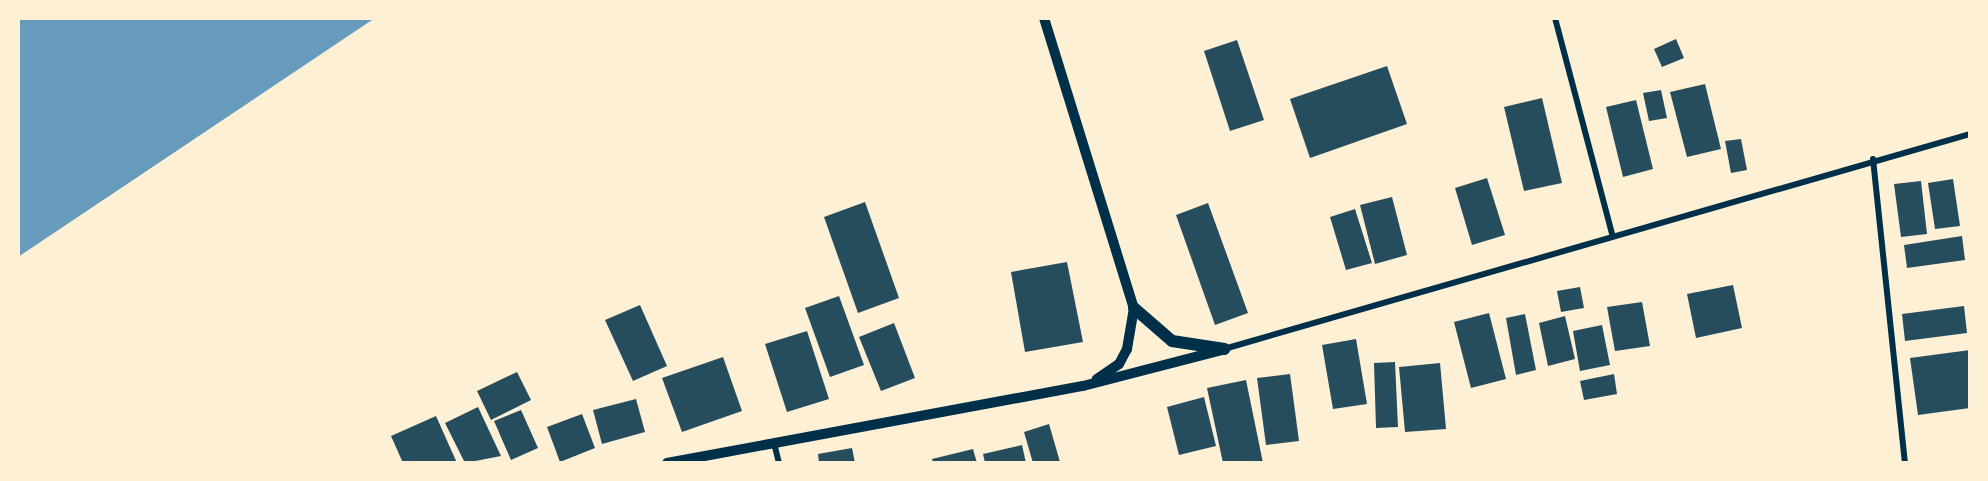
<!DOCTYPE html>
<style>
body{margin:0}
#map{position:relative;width:1988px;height:481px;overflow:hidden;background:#fdf0d5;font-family:"Times New Roman",serif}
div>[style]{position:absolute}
.water>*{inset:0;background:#669bbc}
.building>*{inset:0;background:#264d5e}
.minor>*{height:6px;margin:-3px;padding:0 3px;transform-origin:3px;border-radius:3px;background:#003049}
.tertiary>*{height:10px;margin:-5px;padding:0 5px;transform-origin:5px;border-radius:5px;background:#003049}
.secondary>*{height:12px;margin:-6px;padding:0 6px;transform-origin:6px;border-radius:6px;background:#003049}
span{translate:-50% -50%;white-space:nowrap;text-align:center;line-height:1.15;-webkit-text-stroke:4.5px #fdf0d5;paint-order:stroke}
.frame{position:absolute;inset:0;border:20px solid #fdf0d5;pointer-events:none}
</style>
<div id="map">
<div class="water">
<i style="clip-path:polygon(18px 18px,375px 18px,18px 257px)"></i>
</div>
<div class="building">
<i style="clip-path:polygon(1676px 39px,1684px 58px,1662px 67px,1654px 49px)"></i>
<i style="clip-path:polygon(1237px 40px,1264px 120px,1230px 131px,1204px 51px)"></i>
<i style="clip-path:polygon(1387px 66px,1407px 124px,1310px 158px,1290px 99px)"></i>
<i style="clip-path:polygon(1705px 84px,1721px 149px,1687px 157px,1670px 92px)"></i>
<i style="clip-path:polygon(1661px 90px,1667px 118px,1649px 121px,1643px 93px)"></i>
<i style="clip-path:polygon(1542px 98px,1562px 183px,1524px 191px,1504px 107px)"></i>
<i style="clip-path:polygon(1636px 100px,1653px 169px,1623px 177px,1606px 107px)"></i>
<i style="clip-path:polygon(1741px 139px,1747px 170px,1731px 173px,1725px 141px)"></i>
<i style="clip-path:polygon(1487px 178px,1505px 235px,1472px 245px,1455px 188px)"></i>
<i style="clip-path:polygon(1953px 179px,1960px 226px,1935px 229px,1928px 183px)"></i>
<i style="clip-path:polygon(1921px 181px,1927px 234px,1901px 237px,1894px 184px)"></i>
<i style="clip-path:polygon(1392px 197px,1407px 255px,1375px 264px,1360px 205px)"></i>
<i style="clip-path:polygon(865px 202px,899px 298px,858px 313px,824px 217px)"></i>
<i style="clip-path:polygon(1208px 203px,1248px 313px,1215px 325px,1176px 215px)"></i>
<i style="clip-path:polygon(1355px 209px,1372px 263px,1346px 270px,1330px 217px)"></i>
<i style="clip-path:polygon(1962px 236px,1965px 260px,1907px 268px,1904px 245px)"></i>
<i style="clip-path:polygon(1067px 262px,1083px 342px,1025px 352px,1011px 272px)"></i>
<i style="clip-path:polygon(1733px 285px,1742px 328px,1696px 338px,1687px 294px)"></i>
<i style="clip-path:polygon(1580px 287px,1584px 308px,1561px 312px,1557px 291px)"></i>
<i style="clip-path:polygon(839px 296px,864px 365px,830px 377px,805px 308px)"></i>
<i style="clip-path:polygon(1642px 302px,1650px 346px,1615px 351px,1607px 307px)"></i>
<i style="clip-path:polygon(640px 305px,667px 366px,633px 381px,605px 320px)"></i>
<i style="clip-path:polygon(1964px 306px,1967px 333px,1905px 341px,1902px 314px)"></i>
<i style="clip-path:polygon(1489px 313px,1506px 379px,1471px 388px,1454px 322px)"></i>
<i style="clip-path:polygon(1525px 314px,1536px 370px,1516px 375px,1506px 318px)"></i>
<i style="clip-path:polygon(1565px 316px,1575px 359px,1548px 366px,1539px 323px)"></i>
<i style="clip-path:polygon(894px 323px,915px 378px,881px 391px,859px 337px)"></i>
<i style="clip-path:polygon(1602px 325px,1610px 365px,1580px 371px,1573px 331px)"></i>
<i style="clip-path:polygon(807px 331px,829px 399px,787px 412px,765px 344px)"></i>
<i style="clip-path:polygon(1356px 339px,1367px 404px,1333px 409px,1322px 345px)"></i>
<i style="clip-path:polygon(1970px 350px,1970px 408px,1918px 415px,1910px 358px)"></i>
<i style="clip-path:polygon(723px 357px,742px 411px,682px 432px,662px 378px)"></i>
<i style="clip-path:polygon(1395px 362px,1398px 427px,1376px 428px,1374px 363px)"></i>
<i style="clip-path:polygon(1440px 363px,1446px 429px,1405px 432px,1399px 367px)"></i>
<i style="clip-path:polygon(517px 372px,531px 400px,491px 420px,477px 391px)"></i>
<i style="clip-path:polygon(1290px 374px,1299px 441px,1266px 445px,1257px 378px)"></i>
<i style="clip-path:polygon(1614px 374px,1617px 394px,1584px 400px,1580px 381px)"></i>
<i style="clip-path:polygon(1246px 380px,1263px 463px,1223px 463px,1207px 388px)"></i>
<i style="clip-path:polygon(1204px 397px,1216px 446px,1179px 455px,1167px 407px)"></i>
<i style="clip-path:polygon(636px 399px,645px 432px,602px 444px,593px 410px)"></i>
<i style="clip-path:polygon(478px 407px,501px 456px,465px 463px,445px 423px)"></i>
<i style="clip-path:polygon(521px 410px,538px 448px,511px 460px,494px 421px)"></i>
<i style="clip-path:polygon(582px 414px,595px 448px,560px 462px,547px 427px)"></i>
<i style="clip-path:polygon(436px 416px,457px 463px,403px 463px,391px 436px)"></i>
<i style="clip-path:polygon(1049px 424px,1060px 462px,1033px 463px,1024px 432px)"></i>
<i style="clip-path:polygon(1022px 445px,1026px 463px,985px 463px,983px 454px)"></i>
<i style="clip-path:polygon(852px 448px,855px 463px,819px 463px,818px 454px)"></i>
<i style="clip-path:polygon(973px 449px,977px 463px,933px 463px,932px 459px)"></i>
</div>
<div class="minor">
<i style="left:1555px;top:18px;width:223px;rotate:75.2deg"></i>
<i style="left:1873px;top:159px;width:306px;rotate:84deg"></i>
<i style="left:1224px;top:349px;width:776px;rotate:-16.08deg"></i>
<i style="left:774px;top:443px;width:21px;rotate:76deg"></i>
</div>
<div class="tertiary">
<i style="left:1044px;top:18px;width:304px;rotate:72.8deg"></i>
<i style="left:1134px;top:308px;width:42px;rotate:99.7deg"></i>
<i style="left:1127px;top:349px;width:17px;rotate:118deg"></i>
<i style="left:1119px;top:364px;width:27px;rotate:146deg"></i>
<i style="left:667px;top:463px;width:423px;rotate:-10.5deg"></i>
<i style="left:1083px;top:386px;width:144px;rotate:-14.5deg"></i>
</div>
<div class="secondary">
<i style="left:1134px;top:308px;width:50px;rotate:41deg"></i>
<i style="left:1172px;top:341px;width:53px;rotate:8.7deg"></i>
</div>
<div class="frame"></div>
</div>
